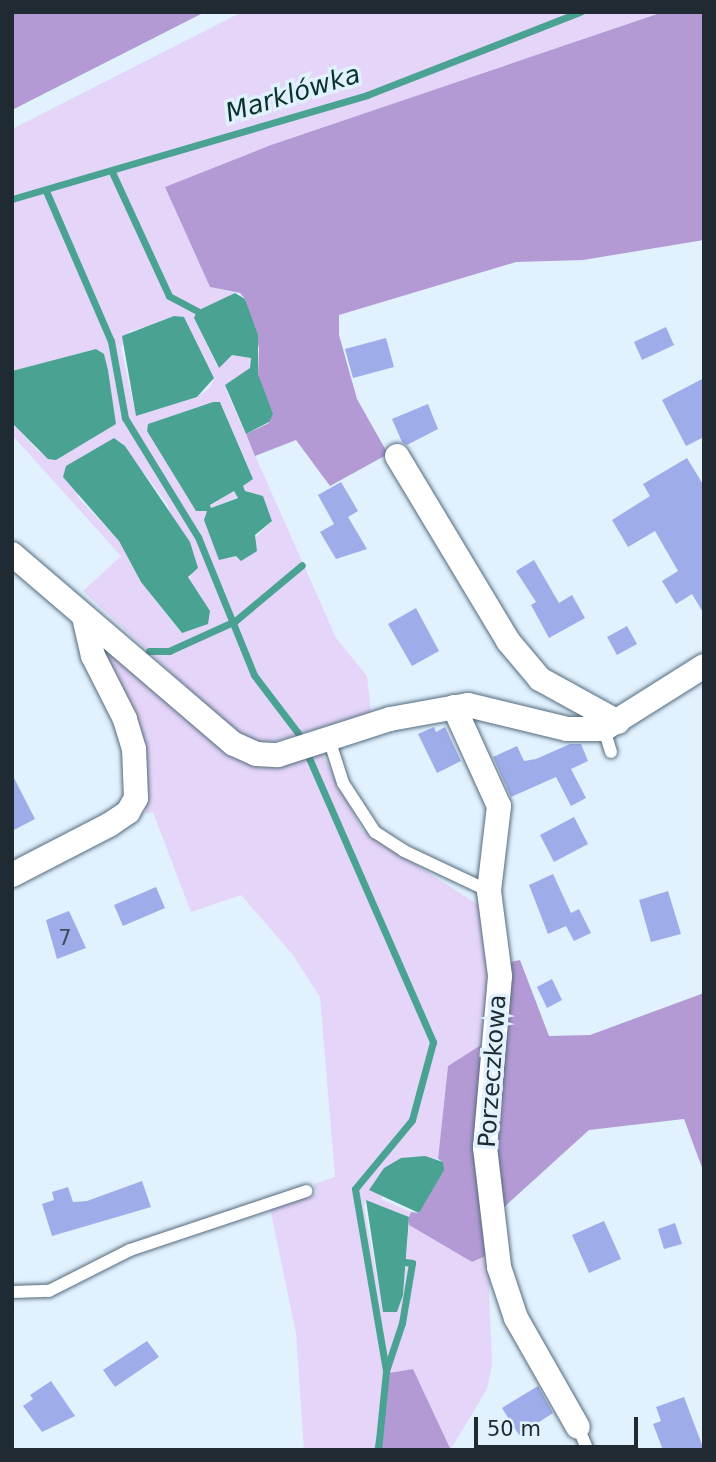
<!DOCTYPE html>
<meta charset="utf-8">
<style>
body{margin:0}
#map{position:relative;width:716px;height:1462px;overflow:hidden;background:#e1f1fe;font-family:"DejaVu Sans",sans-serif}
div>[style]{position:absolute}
.green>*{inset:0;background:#e4d5f9}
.forest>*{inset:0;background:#b49ad5}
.water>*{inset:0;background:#4aa293}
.stream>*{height:7px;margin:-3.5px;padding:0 3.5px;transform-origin:3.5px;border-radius:3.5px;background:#4aa293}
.building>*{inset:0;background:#9eade9}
.roads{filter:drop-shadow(0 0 2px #546b7d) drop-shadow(0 0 2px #546b7d)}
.lane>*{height:12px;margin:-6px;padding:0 6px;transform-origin:6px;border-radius:6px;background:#fff}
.street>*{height:24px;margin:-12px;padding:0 12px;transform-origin:12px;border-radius:12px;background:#fff}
span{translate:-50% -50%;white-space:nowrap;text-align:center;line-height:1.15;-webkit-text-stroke:7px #e1f1fe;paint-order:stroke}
.number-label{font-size:21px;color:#404b60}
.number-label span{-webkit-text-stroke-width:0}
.street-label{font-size:24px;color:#202a32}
.water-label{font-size:26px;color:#09342d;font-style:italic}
.frame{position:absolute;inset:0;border:14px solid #202a32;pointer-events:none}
.scale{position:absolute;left:474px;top:1417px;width:164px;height:32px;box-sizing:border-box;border:4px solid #202a32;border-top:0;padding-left:9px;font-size:21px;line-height:24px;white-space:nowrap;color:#202a32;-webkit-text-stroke:5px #e1f1fe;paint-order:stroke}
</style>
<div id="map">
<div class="green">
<i style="clip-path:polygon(evenodd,242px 12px,662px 12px,271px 145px,165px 187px,210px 287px,235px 293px,194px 318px,218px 368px,232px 355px,251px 358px,250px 368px,226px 390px,336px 638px,367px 676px,371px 712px,266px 744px,242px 738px,83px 591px,121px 556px,12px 435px,12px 423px,38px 451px,56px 460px,116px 424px,108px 370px,104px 354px,96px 349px,12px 371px,12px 129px,242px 12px,184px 317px,214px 377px,210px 388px,197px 397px,136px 416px,121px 348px,130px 331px,184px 317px,242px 12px,213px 402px,221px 403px,253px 479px,243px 486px,245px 491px,263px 496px,272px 521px,254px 539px,219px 551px,208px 531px,207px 511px,196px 511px,147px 431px,148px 424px,213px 402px,242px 12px,120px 441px,167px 504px,192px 571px,189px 582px,201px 596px,181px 633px,141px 582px,119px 541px,77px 496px,120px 441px)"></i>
<i style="clip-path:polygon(235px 490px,238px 497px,211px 508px,210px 506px)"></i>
<i style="clip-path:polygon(106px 648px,229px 753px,321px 751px,362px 830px,483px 908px,492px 940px,492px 1038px,448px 1066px,438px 1159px,401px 1158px,381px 1199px,411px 1212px,409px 1217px,366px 1200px,364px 1205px,383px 1312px,403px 1295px,409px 1225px,472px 1262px,495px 1252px,489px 1291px,492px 1365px,487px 1389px,451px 1449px,413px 1369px,382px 1424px,374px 1450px,304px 1450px,296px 1333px,270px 1208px,317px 1193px,314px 1184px,335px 1177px,320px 997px,293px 955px,241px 895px,191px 912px,153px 812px,146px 814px,145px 797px,102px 651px)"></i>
</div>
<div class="forest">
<i style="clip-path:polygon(12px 12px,205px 12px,12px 110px)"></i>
<i style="clip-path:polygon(704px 12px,704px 240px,583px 260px,516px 262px,339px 315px,339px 335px,357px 399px,388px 454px,330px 486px,296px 440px,255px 456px,246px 434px,269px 423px,258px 374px,259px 348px,245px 299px,240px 293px,210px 287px,165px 187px,271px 145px,660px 13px)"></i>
<i style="clip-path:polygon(520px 960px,549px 1036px,590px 1035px,704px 993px,704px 1173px,684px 1119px,589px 1130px,502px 1209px,495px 1252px,472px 1262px,409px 1225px,409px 1217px,411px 1212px,419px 1213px,443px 1162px,438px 1159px,448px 1066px,492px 1038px,505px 963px)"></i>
<i style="clip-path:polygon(413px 1369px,451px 1450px,374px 1450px,389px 1373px)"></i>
</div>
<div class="water">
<i style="clip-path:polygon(235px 293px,245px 299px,258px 335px,258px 374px,273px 414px,269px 422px,246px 434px,225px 385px,250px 368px,251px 358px,232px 355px,219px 368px,194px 318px,197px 311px)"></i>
<i style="clip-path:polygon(174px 316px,184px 317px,214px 378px,197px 397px,136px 416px,122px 336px)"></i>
<i style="clip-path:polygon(96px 349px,104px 354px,108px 370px,116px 424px,56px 460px,48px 459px,12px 423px,12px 371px)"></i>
<i style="clip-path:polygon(evenodd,213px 402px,220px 402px,253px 479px,243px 486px,245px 491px,263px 496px,272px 521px,255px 535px,257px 551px,241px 561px,236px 556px,219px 560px,204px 520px,207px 511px,196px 511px,147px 431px,148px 424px,213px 402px,234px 491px,238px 498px,211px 508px,210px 505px,234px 491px)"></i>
<i style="clip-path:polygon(114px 438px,125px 446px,190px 542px,198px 568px,188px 577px,210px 611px,208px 624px,182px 633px,141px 582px,119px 541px,63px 477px,66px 466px)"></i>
<i style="clip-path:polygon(425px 1156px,443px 1162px,444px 1170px,419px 1213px,369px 1190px,384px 1168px,401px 1158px)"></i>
<i style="clip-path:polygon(366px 1200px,409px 1217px,403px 1295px,397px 1312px,383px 1312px)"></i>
</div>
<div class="stream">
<i style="left:112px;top:172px;width:136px;rotate:65.3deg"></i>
<i style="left:169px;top:296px;width:32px;rotate:28deg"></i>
<i style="left:46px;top:191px;width:163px;rotate:66.6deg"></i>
<i style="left:111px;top:341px;width:78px;rotate:79.7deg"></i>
<i style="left:125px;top:418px;width:140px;rotate:58.5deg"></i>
<i style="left:198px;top:537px;width:149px;rotate:67.9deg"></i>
<i style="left:254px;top:675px;width:73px;rotate:52.8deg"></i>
<i style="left:12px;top:199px;width:370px;rotate:-16.3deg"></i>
<i style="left:367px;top:95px;width:229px;rotate:-21.3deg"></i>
<i style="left:149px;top:651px;width:20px"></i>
<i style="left:169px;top:651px;width:72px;rotate:-24.4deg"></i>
<i style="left:235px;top:621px;width:87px;rotate:-39.9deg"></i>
<i style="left:309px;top:758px;width:310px;rotate:66.4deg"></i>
<i style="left:433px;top:1042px;width:81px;rotate:105.1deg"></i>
<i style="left:412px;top:1120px;width:89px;rotate:129.6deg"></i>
<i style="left:355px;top:1189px;width:185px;rotate:80.3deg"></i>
<i style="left:378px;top:1450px;width:79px;rotate:-84.2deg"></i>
<i style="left:386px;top:1371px;width:51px;rotate:-71.6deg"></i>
<i style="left:402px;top:1323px;width:61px;rotate:-80.5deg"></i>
<i style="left:412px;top:1263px;width:7px;rotate:-172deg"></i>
</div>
<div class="building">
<i style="clip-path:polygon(666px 327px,674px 345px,642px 360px,634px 342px)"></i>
<i style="clip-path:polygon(386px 338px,394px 367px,353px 378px,345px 349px)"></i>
<i style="clip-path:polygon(704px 378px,704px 437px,686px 446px,662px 400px)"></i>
<i style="clip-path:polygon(428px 404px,438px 429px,407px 445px,402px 442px,392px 419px)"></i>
<i style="clip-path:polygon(687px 458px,704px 486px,704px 614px,692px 594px,676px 604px,662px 581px,678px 571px,655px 531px,628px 547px,612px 520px,650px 496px,643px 484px)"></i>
<i style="clip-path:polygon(341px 482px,358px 511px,348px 517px,367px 549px,336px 559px,320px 532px,334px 524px,318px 495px)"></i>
<i style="clip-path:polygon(534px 560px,559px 603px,572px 595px,585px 618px,549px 638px,531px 605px,536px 602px,516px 571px)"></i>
<i style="clip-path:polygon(416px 608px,439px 651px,412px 666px,388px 624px)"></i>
<i style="clip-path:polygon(627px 626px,637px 644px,617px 655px,607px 637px)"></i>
<i style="clip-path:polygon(434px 727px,436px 732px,445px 727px,461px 761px,437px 773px,418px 734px)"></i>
<i style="clip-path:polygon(570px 744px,581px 744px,588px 761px,571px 769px,586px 798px,571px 806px,556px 777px,511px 797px,493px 757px,517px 746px,524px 761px,536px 759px)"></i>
<i style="clip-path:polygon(12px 774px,35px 819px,12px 831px)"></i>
<i style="clip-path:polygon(574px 817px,588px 844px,554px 862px,540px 835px)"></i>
<i style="clip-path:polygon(553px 874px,571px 913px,579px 909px,591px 933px,574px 941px,566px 926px,548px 934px,529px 885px)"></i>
<i style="clip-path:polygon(156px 887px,165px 908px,123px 926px,114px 905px)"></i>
<i style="clip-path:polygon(668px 891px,681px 934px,651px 942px,639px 900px)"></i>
<i style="clip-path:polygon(69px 911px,86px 948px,57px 959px,46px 920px)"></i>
<i style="clip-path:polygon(552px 979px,562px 1000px,547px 1008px,537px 987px)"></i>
<i style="clip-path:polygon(142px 1181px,151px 1207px,52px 1236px,42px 1204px,54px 1200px,52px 1192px,68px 1187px,73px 1202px,87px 1201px)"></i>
<i style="clip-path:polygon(604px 1221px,621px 1259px,589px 1273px,572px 1235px)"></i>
<i style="clip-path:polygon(675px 1223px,682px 1244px,664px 1249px,658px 1229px)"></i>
<i style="clip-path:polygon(147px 1341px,159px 1357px,115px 1387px,103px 1370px)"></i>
<i style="clip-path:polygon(51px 1381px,75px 1416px,42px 1432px,23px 1406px,33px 1399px,30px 1395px)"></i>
<i style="clip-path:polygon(538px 1386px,553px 1413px,519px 1435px,502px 1408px)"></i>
<i style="clip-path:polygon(684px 1397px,704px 1450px,663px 1450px,653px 1424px,661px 1421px,656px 1407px)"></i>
</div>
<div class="roads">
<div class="lane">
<i style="left:604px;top:729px;width:24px;rotate:73deg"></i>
<i style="left:329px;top:739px;width:46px;rotate:72.3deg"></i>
<i style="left:343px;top:783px;width:59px;rotate:56.9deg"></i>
<i style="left:375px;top:832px;width:35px;rotate:33deg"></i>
<i style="left:404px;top:851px;width:94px;rotate:25.2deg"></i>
<i style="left:12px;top:1292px;width:37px;rotate:-2deg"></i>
<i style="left:49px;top:1291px;width:91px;rotate:-26.8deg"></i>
<i style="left:130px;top:1250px;width:186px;rotate:-18.5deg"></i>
<i style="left:578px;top:1427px;width:25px;rotate:67deg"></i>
</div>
<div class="street">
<i style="left:397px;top:456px;width:216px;rotate:59deg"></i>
<i style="left:508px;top:641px;width:50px;rotate:49.9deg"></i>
<i style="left:540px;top:679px;width:89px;rotate:28.9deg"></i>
<i style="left:12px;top:554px;width:292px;rotate:40.6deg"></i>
<i style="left:234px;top:744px;width:24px;rotate:24deg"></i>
<i style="left:256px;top:754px;width:22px;rotate:3deg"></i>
<i style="left:278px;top:755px;width:118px;rotate:-17.8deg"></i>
<i style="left:390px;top:719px;width:79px;rotate:-10.2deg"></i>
<i style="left:468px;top:705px;width:102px;rotate:13.6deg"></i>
<i style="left:567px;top:729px;width:37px"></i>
<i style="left:604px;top:729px;width:118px;rotate:-32.2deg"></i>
<i style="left:454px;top:707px;width:109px;rotate:65.6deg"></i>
<i style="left:499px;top:806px;width:86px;rotate:96.7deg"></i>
<i style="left:489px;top:891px;width:86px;rotate:82.6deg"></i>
<i style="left:500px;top:976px;width:172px;rotate:95deg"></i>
<i style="left:485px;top:1147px;width:121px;rotate:83.3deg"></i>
<i style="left:499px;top:1267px;width:54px;rotate:71.6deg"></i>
<i style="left:516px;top:1318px;width:125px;rotate:60.4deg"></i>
<i style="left:12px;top:875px;width:109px;rotate:-27.3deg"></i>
<i style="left:109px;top:825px;width:23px;rotate:-34deg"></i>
<i style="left:128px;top:812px;width:16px;rotate:-60deg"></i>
<i style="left:136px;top:798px;width:49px;rotate:-92.3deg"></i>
<i style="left:134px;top:749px;width:31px;rotate:-107deg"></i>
<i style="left:125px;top:719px;width:71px;rotate:-116.9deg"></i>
<i style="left:93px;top:656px;width:40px;rotate:-103deg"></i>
</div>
</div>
<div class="number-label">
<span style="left:65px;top:938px">7</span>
</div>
<div class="street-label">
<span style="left:493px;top:1071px;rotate:-86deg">Porzeczkowa</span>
</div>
<div class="water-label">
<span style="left:293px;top:94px;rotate:-17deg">Marklówka</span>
</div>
<div class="frame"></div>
<div class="scale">50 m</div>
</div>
